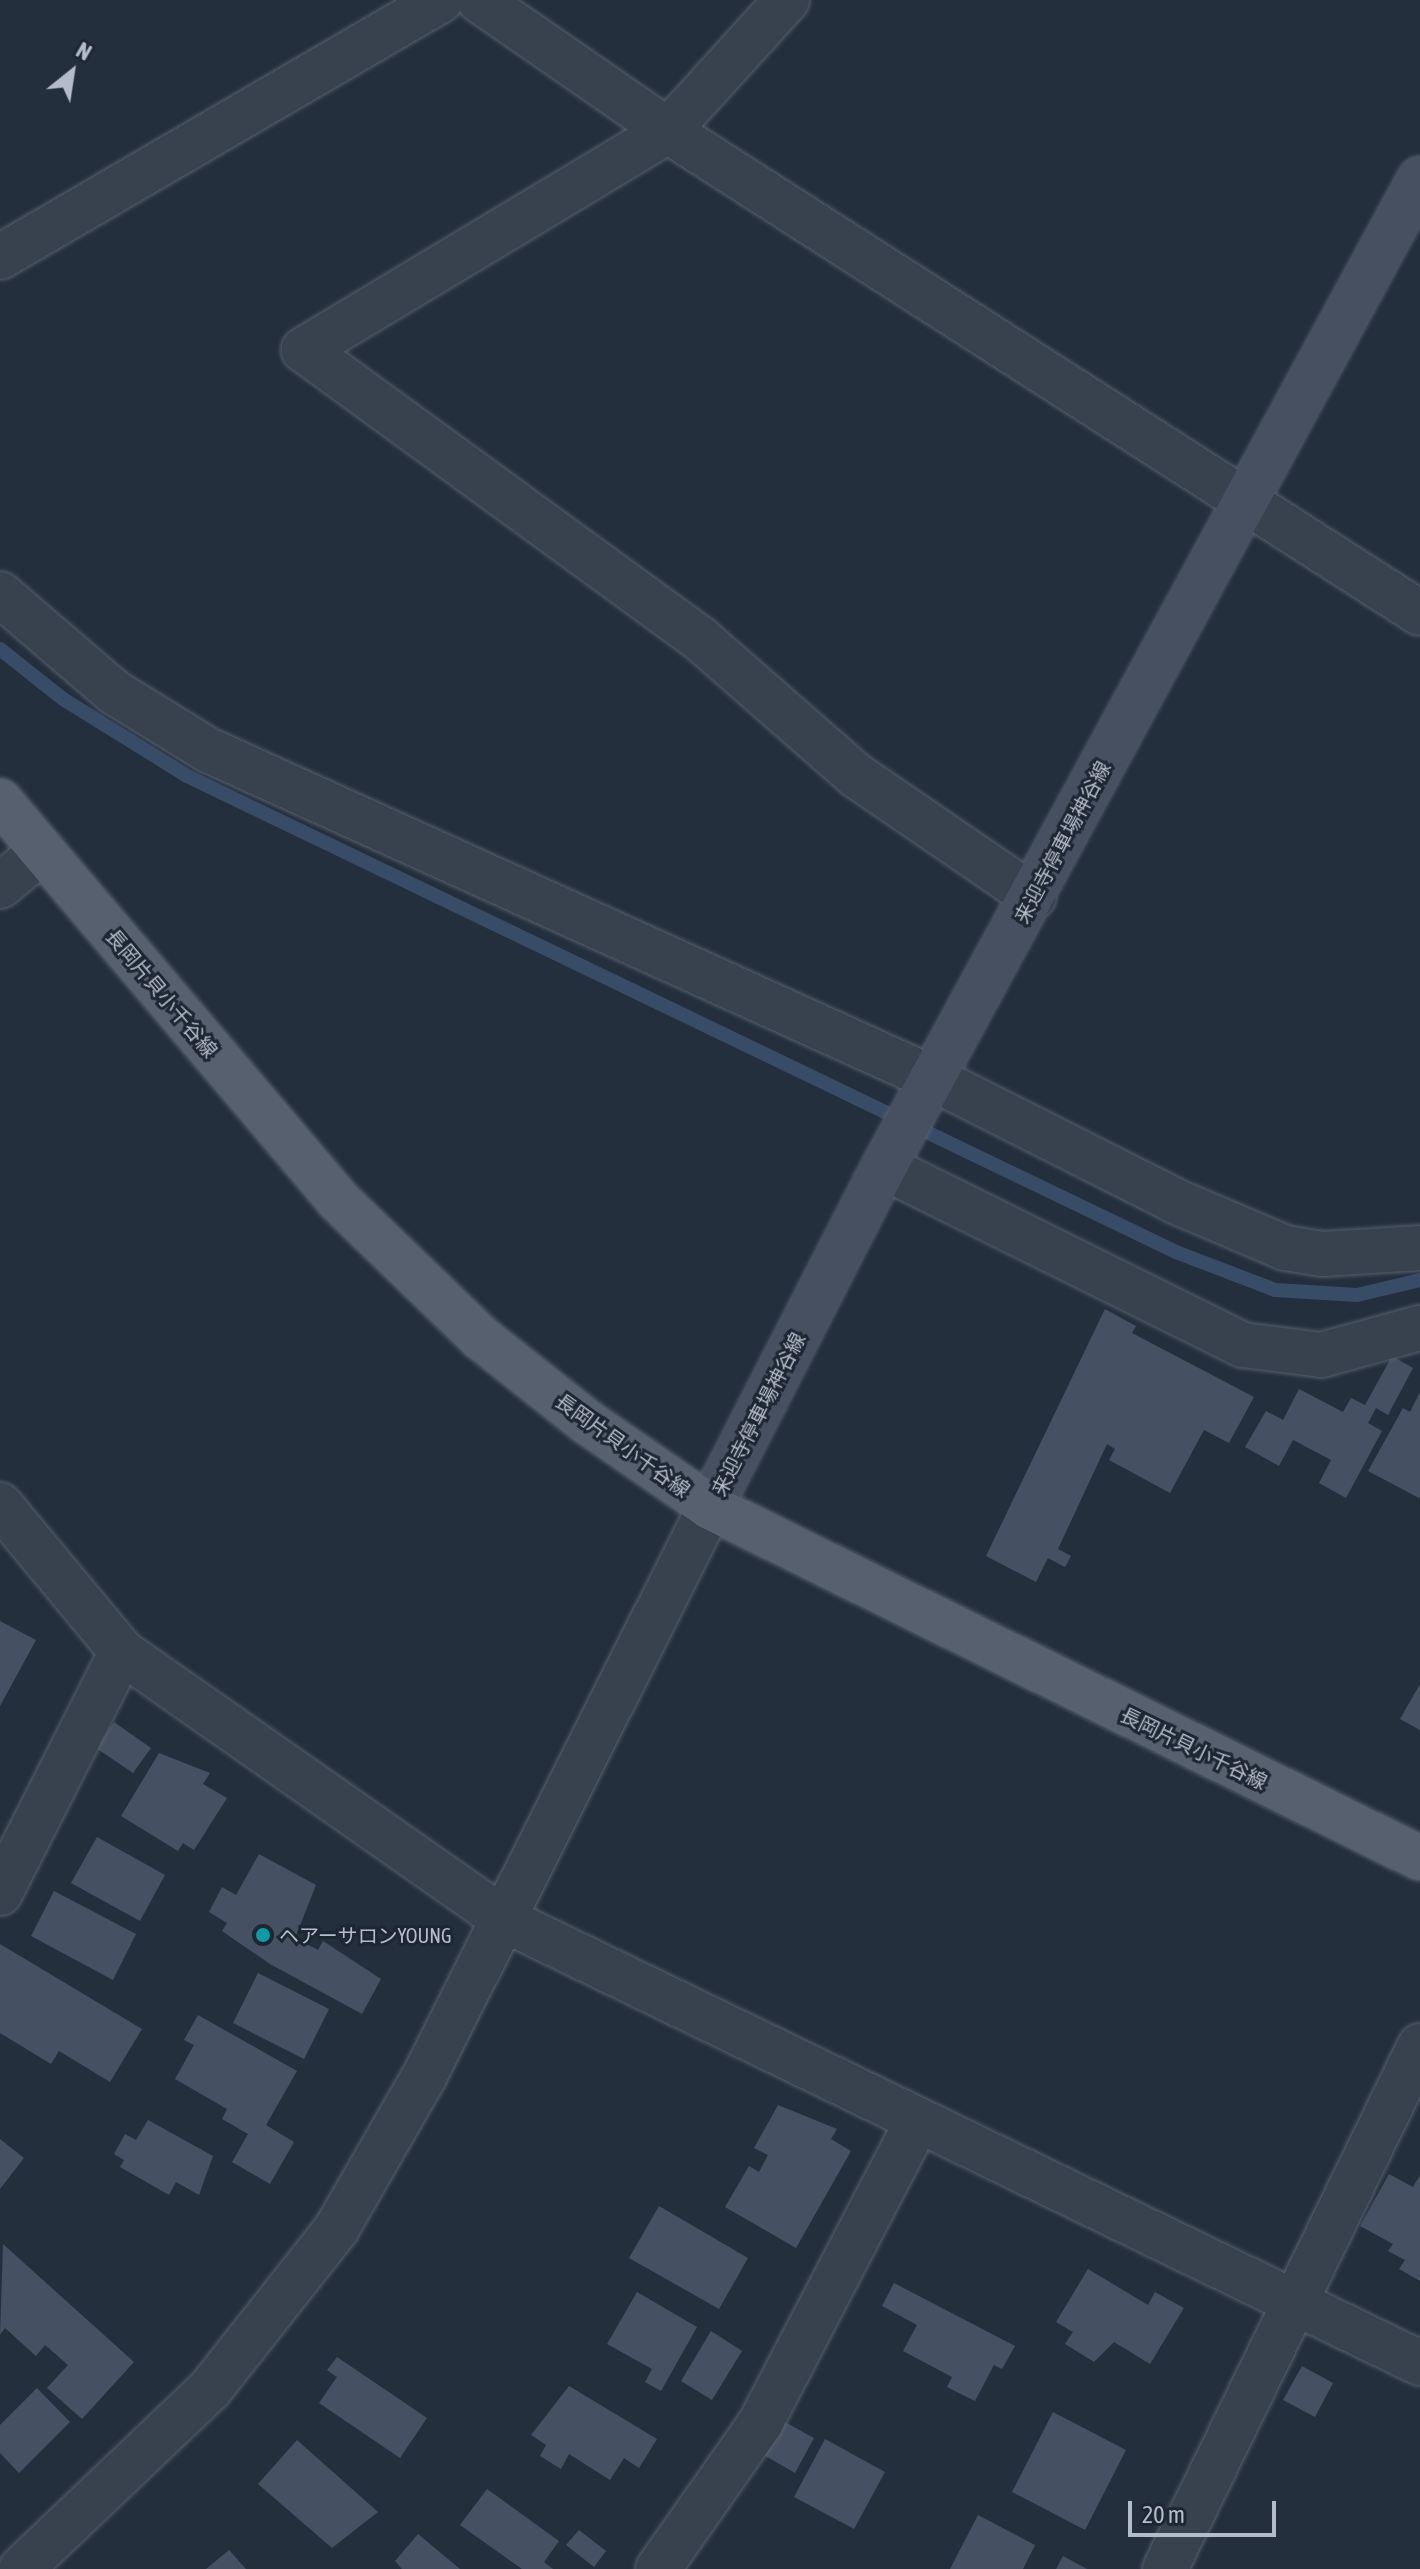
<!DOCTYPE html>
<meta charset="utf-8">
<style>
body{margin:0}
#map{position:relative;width:1420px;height:2569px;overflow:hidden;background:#242f3e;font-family:"Asap Condensed","Noto Sans JP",sans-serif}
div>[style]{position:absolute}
.stream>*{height:14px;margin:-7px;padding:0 7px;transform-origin:7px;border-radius:7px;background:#394c67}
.building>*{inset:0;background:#455162}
.roads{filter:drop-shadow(0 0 2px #565f6c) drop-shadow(0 0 2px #565f6c)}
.minor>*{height:44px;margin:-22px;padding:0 22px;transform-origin:22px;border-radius:22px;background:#38414e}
.tertiary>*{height:44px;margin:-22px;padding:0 22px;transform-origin:22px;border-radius:22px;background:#38414e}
.secondary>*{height:44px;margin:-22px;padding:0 22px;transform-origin:22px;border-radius:22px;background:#465061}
.primary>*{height:44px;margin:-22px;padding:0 22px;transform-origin:22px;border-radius:22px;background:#56606e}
.dots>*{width:22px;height:22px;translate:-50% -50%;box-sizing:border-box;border:4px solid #1d2633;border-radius:50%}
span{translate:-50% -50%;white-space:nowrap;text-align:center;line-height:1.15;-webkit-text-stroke:6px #1d2633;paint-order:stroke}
.street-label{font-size:20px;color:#b4bcc9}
.poi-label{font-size:20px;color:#b4bcc9}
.left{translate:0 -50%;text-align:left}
.north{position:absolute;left:32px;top:32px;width:80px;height:80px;-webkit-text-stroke:6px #1d2633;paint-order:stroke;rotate:30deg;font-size:22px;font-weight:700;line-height:32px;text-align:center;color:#b4bcc9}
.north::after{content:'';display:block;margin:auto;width:28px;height:36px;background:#b4bcc9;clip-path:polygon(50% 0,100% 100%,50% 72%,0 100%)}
.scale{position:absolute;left:1128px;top:2501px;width:148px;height:36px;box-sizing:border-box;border:4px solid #b4bcc9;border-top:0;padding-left:10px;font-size:24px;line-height:28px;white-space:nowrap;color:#b4bcc9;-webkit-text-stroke:6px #1d2633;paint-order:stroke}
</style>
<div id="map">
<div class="stream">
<i style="left:0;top:649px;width:80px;rotate:38.4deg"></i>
<i style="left:63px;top:699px;width:146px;rotate:31.8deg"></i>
<i style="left:187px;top:776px;width:1098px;rotate:25.7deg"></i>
<i style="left:1176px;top:1252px;width:106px;rotate:21deg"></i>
<i style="left:1275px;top:1290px;width:82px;rotate:3.5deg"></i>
<i style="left:1357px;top:1295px;width:65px;rotate:-13.4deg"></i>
</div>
<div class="building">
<i style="clip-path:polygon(1105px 1309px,1136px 1326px,1132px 1333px,1254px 1397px,1229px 1443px,1204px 1430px,1170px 1493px,1109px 1460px,1115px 1449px,1107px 1444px,1058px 1549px,1071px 1556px,1065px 1567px,1048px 1558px,1036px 1582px,986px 1556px)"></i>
<i style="clip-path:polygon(1392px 1356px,1413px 1368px,1388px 1415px,1376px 1408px,1368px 1423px,1382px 1431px,1346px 1498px,1319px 1483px,1331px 1460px,1293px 1440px,1279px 1466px,1245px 1447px,1266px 1411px,1283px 1420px,1299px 1389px,1343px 1412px,1351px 1398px,1365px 1405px)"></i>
<i style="clip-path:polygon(1420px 1392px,1420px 1496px,1419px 1498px,1368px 1471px,1403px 1408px,1410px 1412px)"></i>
<i style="clip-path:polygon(0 1621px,36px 1640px,0 1706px)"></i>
<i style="clip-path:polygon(1420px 1684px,1420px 1730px,1400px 1719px)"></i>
<i style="clip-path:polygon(114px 1722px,151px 1748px,133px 1773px,96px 1748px)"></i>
<i style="clip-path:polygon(159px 1753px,210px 1773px,203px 1784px,227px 1798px,194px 1850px,183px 1843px,178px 1851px,121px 1816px)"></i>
<i style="clip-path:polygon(97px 1837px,165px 1875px,140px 1921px,71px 1883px)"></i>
<i style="clip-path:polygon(259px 1854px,316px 1885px,295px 1938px,318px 1950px,323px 1941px,381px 1979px,362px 2014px,270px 1964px,222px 1931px,227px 1923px,209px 1912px,222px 1887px,236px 1895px)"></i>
<i style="clip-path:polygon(54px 1891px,136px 1934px,113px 1980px,31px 1936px)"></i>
<i style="clip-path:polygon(0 1944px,142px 2029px,110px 2082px,59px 2051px,51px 2064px,0 2033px)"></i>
<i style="clip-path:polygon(258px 1973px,329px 2009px,304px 2059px,233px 2023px)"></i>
<i style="clip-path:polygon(198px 2015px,297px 2071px,266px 2125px,294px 2142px,270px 2184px,232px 2162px,248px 2134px,222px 2119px,227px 2109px,175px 2079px,194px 2045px,184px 2040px)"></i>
<i style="clip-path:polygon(778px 2105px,837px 2129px,831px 2139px,851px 2151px,796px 2248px,725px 2207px,749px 2166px,759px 2172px,768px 2155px,754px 2148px)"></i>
<i style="clip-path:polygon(148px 2120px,213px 2156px,199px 2195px,176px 2182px,169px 2195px,120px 2167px,124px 2160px,114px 2154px,125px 2134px,136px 2140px)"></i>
<i style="clip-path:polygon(0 2139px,24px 2158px,0 2189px)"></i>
<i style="clip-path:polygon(1389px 2174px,1413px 2187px,1420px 2175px,1420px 2281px,1399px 2269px,1405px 2260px,1388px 2251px,1393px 2244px,1360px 2226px)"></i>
<i style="clip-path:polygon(659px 2206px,748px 2258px,719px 2309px,629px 2258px)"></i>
<i style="clip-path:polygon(3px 2244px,134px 2362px,82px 2419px,47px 2388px,68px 2365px,45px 2345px,36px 2356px,5px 2328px,0 2335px)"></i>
<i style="clip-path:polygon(1088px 2269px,1148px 2305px,1155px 2292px,1184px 2308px,1150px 2364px,1114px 2342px,1094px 2362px,1065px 2344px,1073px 2332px,1056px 2322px)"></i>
<i style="clip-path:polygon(894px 2283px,1015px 2346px,1002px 2369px,994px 2365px,975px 2401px,947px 2387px,952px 2377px,903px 2351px,917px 2325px,882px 2306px)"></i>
<i style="clip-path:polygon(637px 2292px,697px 2327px,661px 2391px,645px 2382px,652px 2369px,607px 2344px)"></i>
<i style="clip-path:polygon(711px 2331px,742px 2351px,712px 2400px,681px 2381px)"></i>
<i style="clip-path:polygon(337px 2357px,427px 2418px,400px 2458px,319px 2403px,337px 2377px,327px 2370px)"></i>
<i style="clip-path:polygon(1302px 2366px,1333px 2383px,1315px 2417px,1283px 2400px)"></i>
<i style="clip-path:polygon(569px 2386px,657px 2439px,639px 2468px,624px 2458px,610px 2480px,569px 2454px,561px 2469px,540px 2456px,546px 2445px,531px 2435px)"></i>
<i style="clip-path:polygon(37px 2388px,70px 2422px,19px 2473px,0 2453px,0 2425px)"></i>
<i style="clip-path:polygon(1053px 2412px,1126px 2450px,1085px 2530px,1012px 2492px)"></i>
<i style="clip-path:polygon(781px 2420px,814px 2438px,795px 2473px,762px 2454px)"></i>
<i style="clip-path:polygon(825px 2439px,885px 2472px,854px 2529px,794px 2497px)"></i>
<i style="clip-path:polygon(297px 2440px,378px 2512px,332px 2548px,258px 2484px)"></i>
<i style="clip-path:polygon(487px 2489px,559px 2541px,544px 2562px,553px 2569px,522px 2569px,460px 2525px)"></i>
<i style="clip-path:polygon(978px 2515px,1035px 2545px,1023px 2569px,950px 2569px)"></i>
<i style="clip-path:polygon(579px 2530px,606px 2551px,594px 2567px,566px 2545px)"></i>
<i style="clip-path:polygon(418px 2534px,460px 2569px,402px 2569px,395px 2561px)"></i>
<i style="clip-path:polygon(229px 2550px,246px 2569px,206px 2569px)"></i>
<i style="clip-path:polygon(1063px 2556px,1087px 2569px,1056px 2569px)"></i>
</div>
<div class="roads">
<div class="minor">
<i style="left:479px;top:0;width:230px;rotate:34.7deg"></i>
<i style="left:668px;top:131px;width:893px;rotate:32.66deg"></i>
<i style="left:787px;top:0;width:177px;rotate:132.3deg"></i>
<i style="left:668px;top:131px;width:425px;rotate:149deg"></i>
<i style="left:304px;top:350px;width:487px;rotate:36.1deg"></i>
<i style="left:698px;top:637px;width:211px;rotate:41.2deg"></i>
<i style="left:857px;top:776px;width:214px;rotate:34.4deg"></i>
<i style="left:0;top:257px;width:510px;rotate:-30.23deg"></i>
<i style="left:0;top:594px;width:150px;rotate:40.7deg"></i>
<i style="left:114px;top:692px;width:110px;rotate:31.7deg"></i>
<i style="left:208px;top:750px;width:797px;rotate:24.38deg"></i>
<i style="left:934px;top:1079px;width:270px;rotate:26.8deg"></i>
<i style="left:1175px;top:1201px;width:120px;rotate:23.1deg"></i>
<i style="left:1285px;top:1248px;width:38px;rotate:9deg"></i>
<i style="left:1323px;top:1254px;width:97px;rotate:-3.5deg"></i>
<i style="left:884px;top:1167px;width:401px;rotate:26.4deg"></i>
<i style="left:1243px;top:1345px;width:79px;rotate:7.3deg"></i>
<i style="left:1321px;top:1355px;width:103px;rotate:-15.3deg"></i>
<i style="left:0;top:1505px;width:191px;rotate:50.3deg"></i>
<i style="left:122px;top:1652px;width:465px;rotate:35deg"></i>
<i style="left:503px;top:1919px;width:1019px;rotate:25.84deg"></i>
<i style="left:0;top:1893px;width:270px;rotate:-63.2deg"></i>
<i style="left:658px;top:2569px;width:177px;rotate:-54.9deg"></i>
<i style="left:760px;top:2424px;width:338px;rotate:-62.5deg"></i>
<i style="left:1165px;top:2569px;width:582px;rotate:-64.01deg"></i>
</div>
<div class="tertiary">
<i style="left:0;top:886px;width:55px;rotate:-39.8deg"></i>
<i style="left:21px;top:2569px;width:261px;rotate:-43.6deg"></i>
<i style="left:210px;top:2389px;width:205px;rotate:-51.7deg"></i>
<i style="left:337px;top:2228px;width:177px;rotate:-60.1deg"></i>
<i style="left:425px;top:2075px;width:635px;rotate:-63.35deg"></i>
</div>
<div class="secondary">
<i style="left:710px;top:1507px;width:382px;rotate:-62.9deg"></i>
<i style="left:884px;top:1167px;width:1124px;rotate:-61.52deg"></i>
</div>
<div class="primary">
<i style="left:0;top:801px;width:524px;rotate:49.72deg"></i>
<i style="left:339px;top:1201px;width:197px;rotate:44deg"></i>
<i style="left:481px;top:1338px;width:135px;rotate:38.4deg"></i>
<i style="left:587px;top:1422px;width:150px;rotate:34.6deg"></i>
<i style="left:710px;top:1507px;width:792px;rotate:26.31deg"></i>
</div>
</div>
<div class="dots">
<i style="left:263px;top:1935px;background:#0f9aa8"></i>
</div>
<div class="street-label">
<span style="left:1062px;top:842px;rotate:-62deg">来迎寺停車場神谷線</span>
<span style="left:162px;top:993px;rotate:50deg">長岡片貝小千谷線</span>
<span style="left:758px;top:1414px;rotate:-63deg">来迎寺停車場神谷線</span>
<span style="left:623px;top:1445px;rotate:36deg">長岡片貝小千谷線</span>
<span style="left:1194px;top:1748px;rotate:26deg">長岡片貝小千谷線</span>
</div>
<div class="poi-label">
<span class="left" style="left:279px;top:1935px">ヘアーサロンYOUNG</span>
</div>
<div class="north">N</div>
<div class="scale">20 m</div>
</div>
